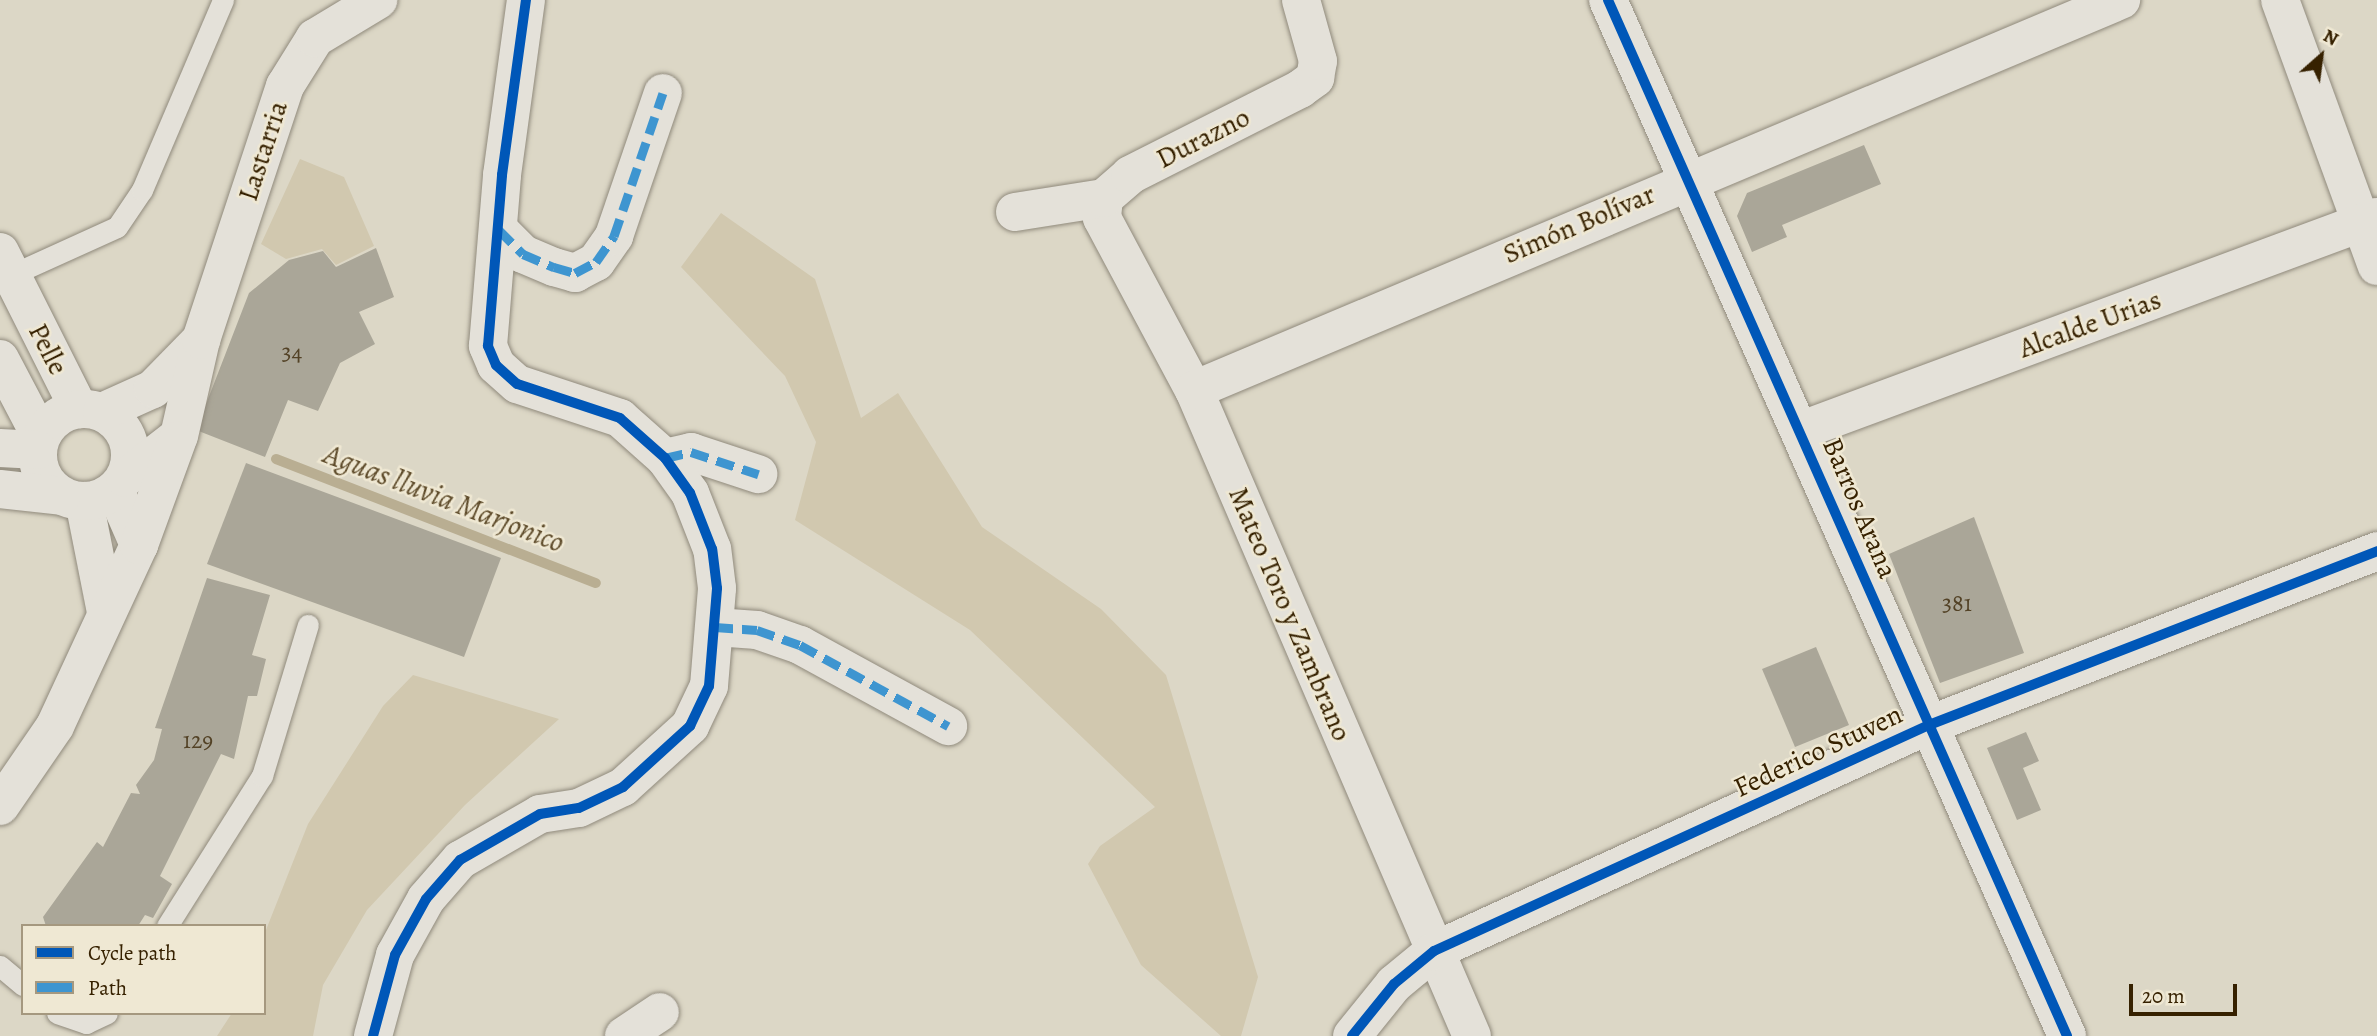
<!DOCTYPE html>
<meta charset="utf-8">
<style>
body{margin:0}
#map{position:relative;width:2377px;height:1036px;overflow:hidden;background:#dcd7c6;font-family:Alegreya,serif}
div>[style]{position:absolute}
.green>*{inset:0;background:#d1c8af}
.stream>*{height:10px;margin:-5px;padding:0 5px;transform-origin:5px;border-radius:5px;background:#b9ae92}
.building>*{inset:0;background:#aaa698}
.roads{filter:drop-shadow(0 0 2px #908a7c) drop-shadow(0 0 2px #908a7c)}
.lane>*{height:21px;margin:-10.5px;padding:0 10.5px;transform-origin:10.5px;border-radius:10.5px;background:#e4e1d9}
.street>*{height:38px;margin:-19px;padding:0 19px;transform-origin:19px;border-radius:19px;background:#e4e1d9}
.secondary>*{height:38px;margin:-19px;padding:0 19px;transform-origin:19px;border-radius:19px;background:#e4e1d9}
.secondary>.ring{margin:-19px;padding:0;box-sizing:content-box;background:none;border:38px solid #e4e1d9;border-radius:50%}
.quiet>*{height:9px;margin-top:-4.5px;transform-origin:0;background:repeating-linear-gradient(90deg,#3e95d0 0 18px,transparent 0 27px)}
.cycleway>*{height:10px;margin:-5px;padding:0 5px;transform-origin:5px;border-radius:5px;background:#0057b8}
span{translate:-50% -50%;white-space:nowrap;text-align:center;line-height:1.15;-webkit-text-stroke:5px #efe8d3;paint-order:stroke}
.number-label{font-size:24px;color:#534226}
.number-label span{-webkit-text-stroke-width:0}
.street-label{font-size:28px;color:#362100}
.water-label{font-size:30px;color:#5f4c2b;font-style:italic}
.legend{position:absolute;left:21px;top:924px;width:245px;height:91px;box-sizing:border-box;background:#efe8d3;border:2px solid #a5987f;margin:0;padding:9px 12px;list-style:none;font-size:21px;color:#362100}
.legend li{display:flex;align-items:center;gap:14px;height:35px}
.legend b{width:35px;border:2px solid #a5987f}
.north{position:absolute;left:2286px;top:21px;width:70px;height:70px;-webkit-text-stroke:5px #efe8d3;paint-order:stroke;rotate:28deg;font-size:19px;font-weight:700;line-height:28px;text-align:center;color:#362100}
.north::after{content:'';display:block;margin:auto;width:24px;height:32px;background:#362100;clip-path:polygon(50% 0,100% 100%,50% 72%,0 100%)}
.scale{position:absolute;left:2129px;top:984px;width:108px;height:32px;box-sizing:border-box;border:4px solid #362100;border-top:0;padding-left:9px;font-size:21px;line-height:24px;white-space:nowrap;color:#362100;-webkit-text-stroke:5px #efe8d3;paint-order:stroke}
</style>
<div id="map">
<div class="green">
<i style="clip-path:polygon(300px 159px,344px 177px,374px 246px,336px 265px,322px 249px,286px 259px,261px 244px)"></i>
<i style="clip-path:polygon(721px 213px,815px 279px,861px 418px,898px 393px,982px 527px,1101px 609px,1166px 675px,1258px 977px,1241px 1036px,1221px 1036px,1141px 965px,1088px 864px,1100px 846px,1155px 807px,970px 630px,795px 520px,816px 442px,785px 376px,681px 267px)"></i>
<i style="clip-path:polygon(413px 675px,559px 719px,465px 805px,367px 910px,323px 985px,313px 1036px,217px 1036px,232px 1013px,264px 1013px,264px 935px,308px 824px,383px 706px)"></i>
</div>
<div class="stream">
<i style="left:276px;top:459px;width:343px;rotate:21.2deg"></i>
</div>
<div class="building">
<i style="clip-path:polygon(1864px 145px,1881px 184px,1782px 225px,1787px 237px,1752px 252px,1737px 216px,1747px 193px)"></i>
<i style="clip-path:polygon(376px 248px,394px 297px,359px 312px,375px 344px,340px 363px,318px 411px,288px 400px,265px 457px,196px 430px,249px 293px,289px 260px,323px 251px,336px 267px)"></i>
<i style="clip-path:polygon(246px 463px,501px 558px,464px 657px,207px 564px)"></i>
<i style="clip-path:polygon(1974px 517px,2024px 653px,1940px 683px,1889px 554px)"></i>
<i style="clip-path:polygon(207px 578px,270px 595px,252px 655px,266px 659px,257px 696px,248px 696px,234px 759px,221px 754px,160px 876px,172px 884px,153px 918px,145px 915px,138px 926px,46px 926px,43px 917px,97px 842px,103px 847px,131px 793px,140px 794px,136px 785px,154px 760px,162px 729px,155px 728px)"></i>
<i style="clip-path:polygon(1816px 647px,1849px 725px,1795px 747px,1762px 669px)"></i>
<i style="clip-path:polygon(2026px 732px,2039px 761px,2023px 768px,2041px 810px,2017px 820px,1987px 748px)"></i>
</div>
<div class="roads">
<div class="lane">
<i style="left:11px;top:275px;width:116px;rotate:-24.4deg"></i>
<i style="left:117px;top:227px;width:45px;rotate:-56deg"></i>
<i style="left:142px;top:190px;width:207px;rotate:-66.9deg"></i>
<i style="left:167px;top:926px;width:178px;rotate:-57.7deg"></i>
<i style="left:262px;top:776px;width:158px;rotate:-73.1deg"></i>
<i style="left:0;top:966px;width:30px;rotate:40deg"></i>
<i style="left:57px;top:1013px;width:31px;rotate:19deg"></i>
<i style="left:86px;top:1023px;width:23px;rotate:-25deg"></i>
</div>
<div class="street">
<i style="left:2280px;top:0;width:283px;rotate:70deg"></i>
<i style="left:1104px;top:198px;width:20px;rotate:96deg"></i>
<i style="left:1102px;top:218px;width:195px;rotate:61.9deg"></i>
<i style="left:1194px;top:390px;width:703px;rotate:66.72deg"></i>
<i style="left:1015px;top:212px;width:90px;rotate:-8.9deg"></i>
<i style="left:1104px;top:198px;width:35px;rotate:-41deg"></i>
<i style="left:1130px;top:175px;width:191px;rotate:-26.8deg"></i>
<i style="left:1300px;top:89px;width:19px;rotate:-36deg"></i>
<i style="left:1315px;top:78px;width:17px;rotate:-80deg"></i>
<i style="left:1318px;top:61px;width:63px;rotate:-105.6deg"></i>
<i style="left:499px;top:230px;width:34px;rotate:45deg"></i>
<i style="left:523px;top:254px;width:34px;rotate:23deg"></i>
<i style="left:554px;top:267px;width:22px;rotate:16deg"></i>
<i style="left:575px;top:273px;width:24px;rotate:-28deg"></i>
<i style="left:596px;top:262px;width:32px;rotate:-55deg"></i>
<i style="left:614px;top:236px;width:151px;rotate:-71.1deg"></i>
<i style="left:1194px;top:390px;width:1006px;rotate:-22.82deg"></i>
<i style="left:1802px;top:430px;width:613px;rotate:-20.33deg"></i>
<i style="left:665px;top:458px;width:27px;rotate:-13deg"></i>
<i style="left:691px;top:452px;width:71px;rotate:18.2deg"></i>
<i style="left:84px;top:501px;width:113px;rotate:78.8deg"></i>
<i style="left:715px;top:627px;width:42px;rotate:4.1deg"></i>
<i style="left:757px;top:630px;width:46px;rotate:19.2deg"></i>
<i style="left:800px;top:645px;width:169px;rotate:28.7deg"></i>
<i style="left:0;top:806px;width:97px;rotate:-55.5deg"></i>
<i style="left:55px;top:726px;width:200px;rotate:-65.1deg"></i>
<i style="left:139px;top:545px;width:60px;rotate:-113.6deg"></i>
<i style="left:373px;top:1036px;width:84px;rotate:-74.8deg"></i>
<i style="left:395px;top:955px;width:64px;rotate:-61deg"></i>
<i style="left:426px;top:899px;width:52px;rotate:-48.9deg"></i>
<i style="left:460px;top:860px;width:92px;rotate:-29.9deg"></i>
<i style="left:540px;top:814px;width:39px;rotate:-9deg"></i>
<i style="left:579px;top:808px;width:49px;rotate:-25.5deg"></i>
<i style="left:623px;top:787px;width:91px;rotate:-42.3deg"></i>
<i style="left:690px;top:726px;width:44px;rotate:-64.6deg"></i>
<i style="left:709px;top:686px;width:98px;rotate:-85.3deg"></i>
<i style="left:717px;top:588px;width:39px;rotate:-97deg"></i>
<i style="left:712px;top:549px;width:60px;rotate:-111.4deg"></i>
<i style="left:690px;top:493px;width:43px;rotate:-125.5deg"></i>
<i style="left:665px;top:458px;width:60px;rotate:-138.4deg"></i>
<i style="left:620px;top:418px;width:108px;rotate:-161.7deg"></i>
<i style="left:517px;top:384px;width:28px;rotate:-138deg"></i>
<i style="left:496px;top:365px;width:21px;rotate:-113deg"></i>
<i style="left:488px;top:346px;width:172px;rotate:-85.3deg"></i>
<i style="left:502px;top:175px;width:177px;rotate:-82.2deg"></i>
<i style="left:624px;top:1036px;width:43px;rotate:-33.7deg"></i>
<i style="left:1352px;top:1036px;width:67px;rotate:-51.1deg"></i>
<i style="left:1394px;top:984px;width:52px;rotate:-39.5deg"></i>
<i style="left:1434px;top:951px;width:544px;rotate:-24.54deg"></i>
<i style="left:1929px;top:725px;width:481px;rotate:-21.2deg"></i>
</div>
<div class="secondary">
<i style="left:1608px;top:0;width:1133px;rotate:66.1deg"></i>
<i style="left:0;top:252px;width:176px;rotate:63.3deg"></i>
<i style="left:0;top:359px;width:88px;rotate:62.3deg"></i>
<i class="ring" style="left:38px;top:409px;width:54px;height:54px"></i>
<i style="left:102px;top:412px;width:56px;rotate:-24.3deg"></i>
<i style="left:153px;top:389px;width:69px;rotate:-45.6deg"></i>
<i style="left:0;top:448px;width:38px;rotate:3deg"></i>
<i style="left:125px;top:478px;width:68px;rotate:-37.9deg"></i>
<i style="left:179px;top:436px;width:98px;rotate:-77.1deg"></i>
<i style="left:201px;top:340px;width:268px;rotate:-71.7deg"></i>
<i style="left:285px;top:86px;width:57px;rotate:-58deg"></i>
<i style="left:315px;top:38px;width:74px;rotate:-31.1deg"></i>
<i style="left:0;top:489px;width:62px;rotate:6.4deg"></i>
<i style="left:139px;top:545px;width:111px;rotate:-69.9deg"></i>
</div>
</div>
<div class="quiet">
<i style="left:499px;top:230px;width:34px;rotate:45deg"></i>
<i style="left:523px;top:254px;width:34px;rotate:23deg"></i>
<i style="left:554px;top:267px;width:22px;rotate:16deg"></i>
<i style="left:575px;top:273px;width:24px;rotate:-28deg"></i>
<i style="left:596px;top:262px;width:32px;rotate:-55deg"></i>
<i style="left:614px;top:236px;width:151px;rotate:-71.1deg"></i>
<i style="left:665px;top:458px;width:27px;rotate:-13deg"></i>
<i style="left:691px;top:452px;width:71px;rotate:18.2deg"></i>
<i style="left:715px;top:627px;width:42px;rotate:4.1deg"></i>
<i style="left:757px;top:630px;width:46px;rotate:19.2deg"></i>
<i style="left:800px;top:645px;width:169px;rotate:28.7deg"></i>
</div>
<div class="cycleway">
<i style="left:1608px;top:0;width:1133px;rotate:66.1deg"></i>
<i style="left:373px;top:1036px;width:84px;rotate:-74.8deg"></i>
<i style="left:395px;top:955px;width:64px;rotate:-61deg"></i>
<i style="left:426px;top:899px;width:52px;rotate:-48.9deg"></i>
<i style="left:460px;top:860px;width:92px;rotate:-29.9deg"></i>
<i style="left:540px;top:814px;width:39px;rotate:-9deg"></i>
<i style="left:579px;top:808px;width:49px;rotate:-25.5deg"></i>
<i style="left:623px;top:787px;width:91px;rotate:-42.3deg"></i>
<i style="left:690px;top:726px;width:44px;rotate:-64.6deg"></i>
<i style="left:709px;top:686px;width:98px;rotate:-85.3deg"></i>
<i style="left:717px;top:588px;width:39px;rotate:-97deg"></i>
<i style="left:712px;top:549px;width:60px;rotate:-111.4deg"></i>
<i style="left:690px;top:493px;width:43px;rotate:-125.5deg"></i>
<i style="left:665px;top:458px;width:60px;rotate:-138.4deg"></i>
<i style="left:620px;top:418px;width:108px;rotate:-161.7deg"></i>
<i style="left:517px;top:384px;width:28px;rotate:-138deg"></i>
<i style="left:496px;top:365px;width:21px;rotate:-113deg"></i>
<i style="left:488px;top:346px;width:172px;rotate:-85.3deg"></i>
<i style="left:502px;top:175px;width:177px;rotate:-82.2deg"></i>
<i style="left:1352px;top:1036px;width:67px;rotate:-51.1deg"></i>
<i style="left:1394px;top:984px;width:52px;rotate:-39.5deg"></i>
<i style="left:1434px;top:951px;width:544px;rotate:-24.54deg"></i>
<i style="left:1929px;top:725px;width:481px;rotate:-21.2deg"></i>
</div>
<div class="number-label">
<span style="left:292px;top:353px">34</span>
<span style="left:1957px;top:604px">381</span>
<span style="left:198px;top:741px">129</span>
</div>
<div class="street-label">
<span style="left:1203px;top:138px;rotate:-27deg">Durazno</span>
<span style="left:263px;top:151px;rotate:-72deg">Lastarria</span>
<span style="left:1579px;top:224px;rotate:-23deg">Simón Bolívar</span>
<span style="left:2090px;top:324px;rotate:-20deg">Alcalde Urias</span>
<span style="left:48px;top:349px;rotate:63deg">Pelle</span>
<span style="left:1860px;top:508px;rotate:67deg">Barros Arana</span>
<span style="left:1290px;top:614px;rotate:67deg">Mateo Toro y Zambrano</span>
<span style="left:1818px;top:751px;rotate:-25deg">Federico Stuven</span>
</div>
<div class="water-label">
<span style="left:444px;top:498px;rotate:21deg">Aguas lluvia Marjonico</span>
</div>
<ul class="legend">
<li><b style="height:9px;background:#0057b8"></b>Cycle path</li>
<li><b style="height:9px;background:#3e95d0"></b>Path</li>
</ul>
<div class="north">N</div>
<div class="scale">20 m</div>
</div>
